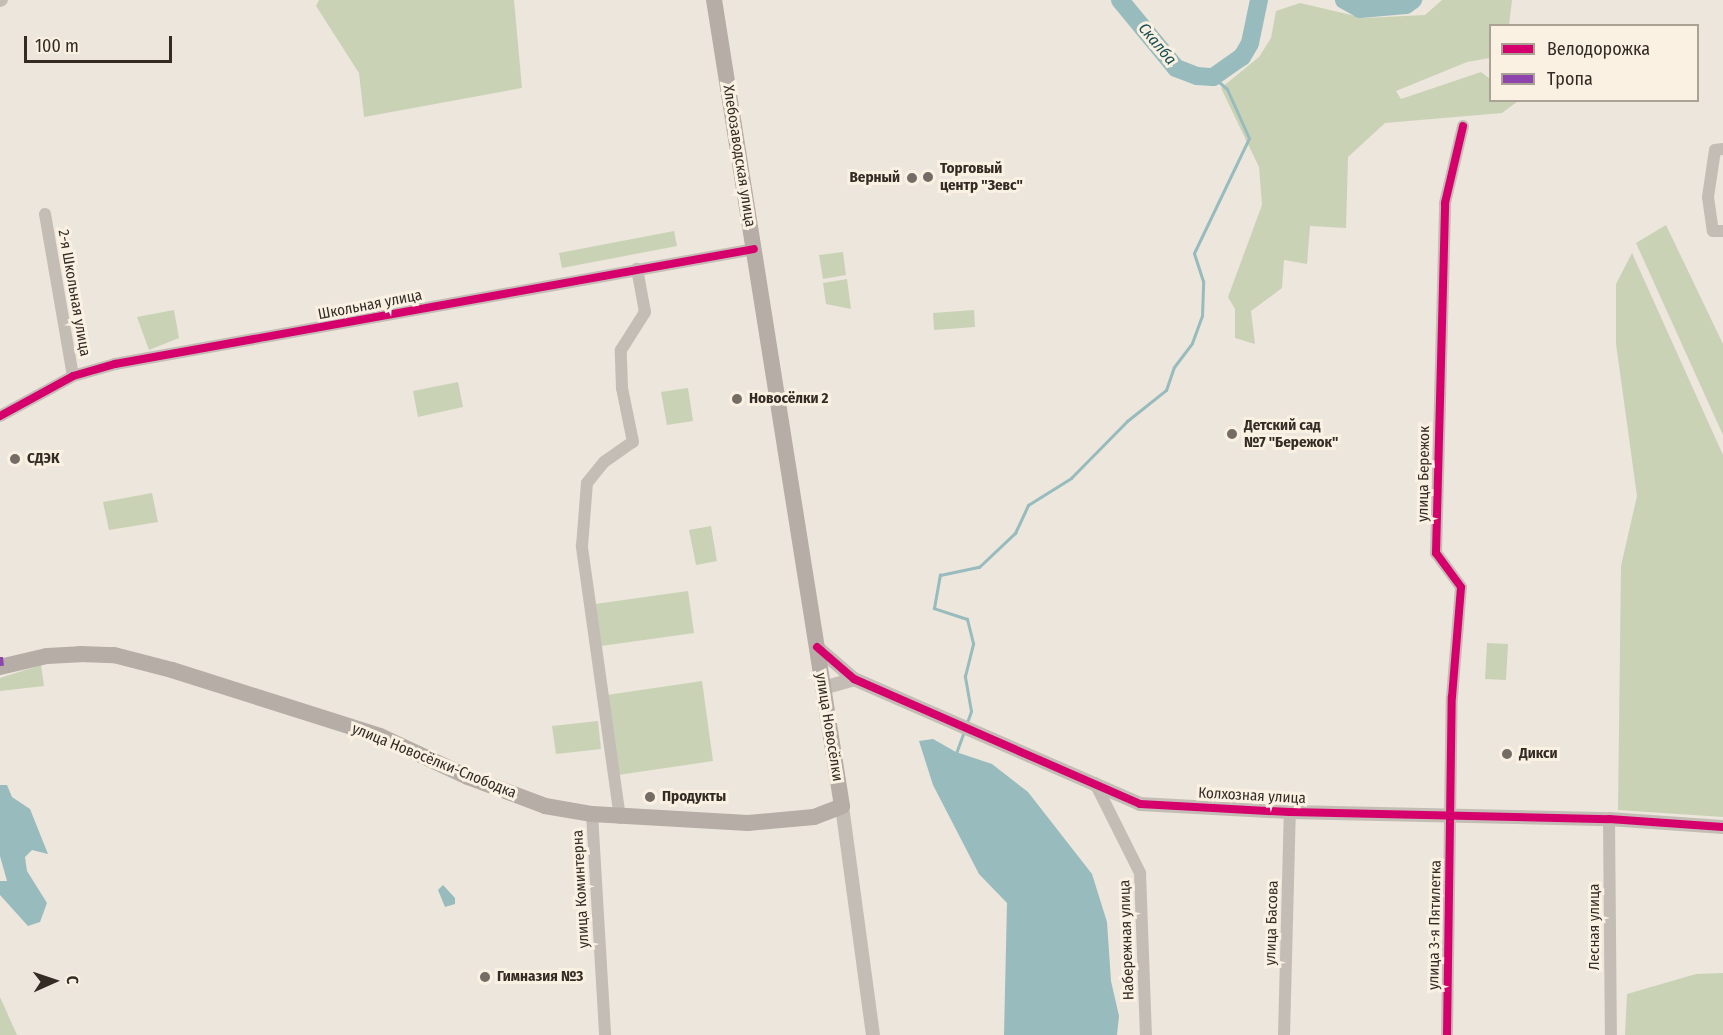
<!DOCTYPE html>
<meta charset="utf-8">
<style>
body{margin:0}
#map{position:relative;width:1723px;height:1035px;overflow:hidden;background:#ece6dc;font-family:"Fira Sans Condensed",sans-serif}
div>[style]{position:absolute}
.green>*{inset:0;background:#cad2b6}
.water>*{inset:0;background:#98bbbd}
.stream>*{height:3px;margin:-1.5px;padding:0 1.5px;transform-origin:1.5px;border-radius:1.5px;background:#98bbbd}
.river>*{height:18px;margin:-9px;padding:0 9px;transform-origin:9px;border-radius:9px;background:#98bbbd}
.minor>*{height:12px;margin:-6px;padding:0 6px;transform-origin:6px;border-radius:6px;background:#c4bdb6}
.tertiary>*{height:14px;margin:-7px;padding:0 7px;transform-origin:7px;border-radius:7px;background:#c4bdb6}
.secondary>*{height:16px;margin:-8px;padding:0 8px;transform-origin:8px;border-radius:8px;background:#b5ada6}
.quiet>*{height:6px;margin-top:-3px;transform-origin:0;background:repeating-linear-gradient(90deg,#8e44ad 0 12px,transparent 0 18px)}
.cycleway>*{height:8px;margin:-4px;padding:0 4px;transform-origin:4px;border-radius:4px;background:#d6006c}
.dots>*{width:16px;height:16px;translate:-50% -50%;box-sizing:border-box;border:3px solid #faf1e2;border-radius:50%}
span{translate:-50% -50%;white-space:nowrap;text-align:center;line-height:1.15;-webkit-text-stroke:6px #faf1e2;paint-order:stroke}
.street-label{font-size:15px;color:#342b25}
.poi-label{font-size:15px;color:#342b25;font-weight:700}
.left{translate:0 -50%;text-align:left}
.right{translate:-100% -50%;text-align:right}
.water-label{font-size:16px;color:#194e57;font-style:italic}
.legend{position:absolute;left:1489px;top:24px;width:210px;height:78px;box-sizing:border-box;background:#faf1e2;border:2px solid #aba296;margin:0;padding:8px 10px;list-style:none;font-size:18px;color:#342b25}
.legend li{display:flex;align-items:center;gap:12px;height:30px}
.legend b{width:30px;border:2px solid #aba296}
.north{position:absolute;left:24px;top:951px;width:60px;height:60px;-webkit-text-stroke:4px #faf1e2;paint-order:stroke;rotate:87deg;font-size:16px;font-weight:700;line-height:24px;text-align:center;color:#342b25}
.north::after{content:'';display:block;margin:auto;width:21px;height:27px;background:#342b25;clip-path:polygon(50% 0,100% 100%,50% 72%,0 100%)}
.scale{position:absolute;left:24px;top:36px;width:148px;height:27px;box-sizing:border-box;border:3px solid #342b25;border-top:0;padding-left:8px;font-size:18px;line-height:21px;white-space:nowrap;color:#342b25;-webkit-text-stroke:4px #faf1e2;paint-order:stroke}
</style>
<div id="map">
<div class="green">
<i style="clip-path:polygon(319px 0,514px 0,522px 88px,364px 117px,359px 73px,316px 6px)"></i>
<i style="clip-path:polygon(1442px 0,1512px 0,1509px 25px,1490px 26px,1490px 58px,1467px 62px,1396px 91px,1401px 99px,1481px 72px,1490px 79px,1490px 100px,1518px 101px,1502px 113px,1385px 123px,1348px 157px,1346px 228px,1310px 226px,1307px 264px,1284px 260px,1282px 288px,1251px 311px,1255px 344px,1235px 338px,1235px 309px,1228px 297px,1262px 205px,1259px 167px,1221px 88px,1259px 57px,1271px 38px,1276px 11px,1300px 3px,1364px 18px,1425px 15px)"></i>
<i style="clip-path:polygon(1666px 225px,1723px 344px,1723px 435px,1636px 243px)"></i>
<i style="clip-path:polygon(674px 231px,677px 246px,562px 268px,559px 253px)"></i>
<i style="clip-path:polygon(843px 252px,846px 275px,823px 279px,819px 255px)"></i>
<i style="clip-path:polygon(1632px 253px,1723px 455px,1723px 817px,1618px 810px,1621px 566px,1637px 496px,1616px 344px,1616px 284px)"></i>
<i style="clip-path:polygon(847px 279px,851px 309px,826px 304px,823px 283px)"></i>
<i style="clip-path:polygon(174px 310px,179px 338px,149px 350px,137px 317px)"></i>
<i style="clip-path:polygon(974px 310px,975px 327px,934px 330px,933px 313px)"></i>
<i style="clip-path:polygon(458px 382px,463px 407px,418px 417px,413px 391px)"></i>
<i style="clip-path:polygon(688px 388px,693px 421px,667px 425px,661px 392px)"></i>
<i style="clip-path:polygon(152px 493px,158px 522px,109px 530px,103px 502px)"></i>
<i style="clip-path:polygon(711px 526px,717px 561px,696px 565px,689px 530px)"></i>
<i style="clip-path:polygon(688px 591px,694px 633px,601px 646px,595px 604px)"></i>
<i style="clip-path:polygon(1487px 643px,1508px 644px,1506px 680px,1485px 679px)"></i>
<i style="clip-path:polygon(41px 665px,44px 686px,0 691px,0 678px)"></i>
<i style="clip-path:polygon(702px 681px,713px 761px,618px 775px,607px 695px)"></i>
<i style="clip-path:polygon(598px 721px,601px 749px,556px 754px,552px 726px)"></i>
<i style="clip-path:polygon(1723px 973px,1723px 1035px,1625px 1035px,1627px 994px,1696px 974px)"></i>
<i style="clip-path:polygon(0 997px,17px 1035px,0 1035px)"></i>
</div>
<div class="water">
<i style="clip-path:polygon(933px 739px,956px 752px,992px 764px,1028px 792px,1092px 874px,1107px 922px,1111px 981px,1119px 1016px,1117px 1035px,1004px 1035px,1007px 903px,979px 874px,933px 785px,919px 741px)"></i>
<i style="clip-path:polygon(0 785px,7px 785px,12px 797px,30px 809px,48px 854px,32px 850px,25px 857px,27px 871px,47px 903px,40px 922px,28px 926px,0 895px,0 881px,7px 881px,0 856px)"></i>
<i style="clip-path:polygon(443px 885px,455px 898px,455px 904px,445px 907px,438px 890px)"></i>
</div>
<div class="stream">
<i style="left:966px;top:725px;width:15px;rotate:-70deg"></i>
<i style="left:971px;top:711px;width:36px;rotate:-100deg"></i>
<i style="left:965px;top:676px;width:34px;rotate:-76deg"></i>
<i style="left:973px;top:643px;width:25px;rotate:-104deg"></i>
<i style="left:967px;top:619px;width:35px;rotate:-162deg"></i>
<i style="left:934px;top:608px;width:34px;rotate:-80deg"></i>
<i style="left:940px;top:575px;width:40px;rotate:-12deg"></i>
<i style="left:979px;top:567px;width:50px;rotate:-43.4deg"></i>
<i style="left:1015px;top:533px;width:31px;rotate:-65deg"></i>
<i style="left:1028px;top:505px;width:51px;rotate:-32.1deg"></i>
<i style="left:1071px;top:478px;width:80px;rotate:-45.5deg"></i>
<i style="left:1127px;top:421px;width:50px;rotate:-38.5deg"></i>
<i style="left:1166px;top:390px;width:24px;rotate:-71deg"></i>
<i style="left:1174px;top:367px;width:30px;rotate:-53deg"></i>
<i style="left:1192px;top:343px;width:29px;rotate:-70deg"></i>
<i style="left:1202px;top:316px;width:35px;rotate:-88deg"></i>
<i style="left:1203px;top:281px;width:29px;rotate:-108deg"></i>
<i style="left:1194px;top:253px;width:127px;rotate:-64.4deg"></i>
<i style="left:1249px;top:138px;width:54px;rotate:-114.2deg"></i>
<i style="left:1227px;top:89px;width:18px;rotate:-139deg"></i>
<i style="left:955px;top:756px;width:27px;rotate:-70deg"></i>
</div>
<div class="river">
<i style="left:1120px;top:0;width:88px;rotate:50.5deg"></i>
<i style="left:1176px;top:68px;width:22px;rotate:21deg"></i>
<i style="left:1197px;top:76px;width:16px;rotate:4deg"></i>
<i style="left:1213px;top:77px;width:35px;rotate:-35deg"></i>
<i style="left:1242px;top:57px;width:16px;rotate:-60deg"></i>
<i style="left:1250px;top:43px;width:44px;rotate:-78.2deg"></i>
<i style="left:1344px;top:0;width:18px;rotate:29deg"></i>
<i style="left:1360px;top:9px;width:46px;rotate:-5deg"></i>
<i style="left:1406px;top:5px;width:9px;rotate:-36deg"></i>
</div>
<div class="minor">
<i style="left:0;top:1px;width:2px;rotate:-27deg"></i>
<i style="left:1723px;top:149px;width:8px;rotate:173deg"></i>
<i style="left:1715px;top:150px;width:48px;rotate:98.5deg"></i>
<i style="left:1708px;top:197px;width:34px;rotate:82deg"></i>
<i style="left:1713px;top:231px;width:10px"></i>
<i style="left:45px;top:214px;width:164px;rotate:80.2deg"></i>
<i style="left:0;top:416px;width:83px;rotate:-28.7deg"></i>
<i style="left:73px;top:376px;width:44px;rotate:-15.9deg"></i>
<i style="left:115px;top:364px;width:649px;rotate:-10.2deg"></i>
<i style="left:1095px;top:783px;width:101px;rotate:63.4deg"></i>
<i style="left:1140px;top:873px;width:162px;rotate:87.9deg"></i>
<i style="left:592px;top:814px;width:221px;rotate:86.6deg"></i>
<i style="left:620px;top:818px;width:275px;rotate:-98deg"></i>
<i style="left:582px;top:546px;width:63px;rotate:-85.5deg"></i>
<i style="left:587px;top:483px;width:27px;rotate:-51deg"></i>
<i style="left:604px;top:462px;width:35px;rotate:-35deg"></i>
<i style="left:633px;top:442px;width:55px;rotate:-101.5deg"></i>
<i style="left:622px;top:388px;width:38px;rotate:-92deg"></i>
<i style="left:621px;top:350px;width:45px;rotate:-57.7deg"></i>
<i style="left:645px;top:312px;width:44px;rotate:-100.5deg"></i>
<i style="left:1609px;top:819px;width:216px;rotate:89.5deg"></i>
<i style="left:1284px;top:1035px;width:223px;rotate:-88.5deg"></i>
<i style="left:1447px;top:1035px;width:338px;rotate:-89.2deg"></i>
<i style="left:1452px;top:697px;width:110px;rotate:-85.3deg"></i>
<i style="left:1461px;top:587px;width:42px;rotate:-126.3deg"></i>
<i style="left:1436px;top:553px;width:350px;rotate:-88.5deg"></i>
<i style="left:1445px;top:203px;width:79px;rotate:-76.8deg"></i>
</div>
<div class="tertiary">
<i style="left:817px;top:647px;width:49px;rotate:40.9deg"></i>
<i style="left:854px;top:679px;width:312px;rotate:23.6deg"></i>
<i style="left:1140px;top:804px;width:150px;rotate:3.1deg"></i>
<i style="left:1290px;top:812px;width:319px;rotate:1.3deg"></i>
<i style="left:1609px;top:819px;width:114px;rotate:4deg"></i>
<i style="left:823px;top:688px;width:32px;rotate:-16deg"></i>
<i style="left:842px;top:806px;width:231px;rotate:82.3deg"></i>
</div>
<div class="secondary">
<i style="left:0;top:667px;width:48px;rotate:-13.2deg"></i>
<i style="left:47px;top:656px;width:33px;rotate:-3deg"></i>
<i style="left:80px;top:654px;width:34px;rotate:2deg"></i>
<i style="left:114px;top:655px;width:60px;rotate:14.5deg"></i>
<i style="left:172px;top:670px;width:218px;rotate:17.6deg"></i>
<i style="left:380px;top:736px;width:97px;rotate:25deg"></i>
<i style="left:468px;top:777px;width:82px;rotate:20.6deg"></i>
<i style="left:545px;top:806px;width:48px;rotate:9.7deg"></i>
<i style="left:592px;top:814px;width:156px;rotate:3.3deg"></i>
<i style="left:748px;top:823px;width:66px;rotate:-5.2deg"></i>
<i style="left:814px;top:817px;width:30px;rotate:-21deg"></i>
<i style="left:842px;top:806px;width:816px;rotate:-99.02deg"></i>
</div>
<div class="quiet">
<i style="left:0;top:657px;width:9px;rotate:84deg"></i>
</div>
<div class="cycleway">
<i style="left:0;top:416px;width:83px;rotate:-28.7deg"></i>
<i style="left:73px;top:376px;width:44px;rotate:-15.9deg"></i>
<i style="left:115px;top:364px;width:649px;rotate:-10.2deg"></i>
<i style="left:817px;top:647px;width:49px;rotate:40.9deg"></i>
<i style="left:854px;top:679px;width:312px;rotate:23.6deg"></i>
<i style="left:1140px;top:804px;width:150px;rotate:3.1deg"></i>
<i style="left:1290px;top:812px;width:319px;rotate:1.3deg"></i>
<i style="left:1609px;top:819px;width:114px;rotate:4deg"></i>
<i style="left:1447px;top:1035px;width:338px;rotate:-89.2deg"></i>
<i style="left:1452px;top:697px;width:110px;rotate:-85.3deg"></i>
<i style="left:1461px;top:587px;width:42px;rotate:-126.3deg"></i>
<i style="left:1436px;top:553px;width:350px;rotate:-88.5deg"></i>
<i style="left:1445px;top:203px;width:79px;rotate:-76.8deg"></i>
</div>
<div class="dots">
<i style="left:928px;top:177px;background:#746c65"></i>
<i style="left:912px;top:178px;background:#746c65"></i>
<i style="left:737px;top:399px;background:#746c65"></i>
<i style="left:1232px;top:434px;background:#746c65"></i>
<i style="left:15px;top:459px;background:#746c65"></i>
<i style="left:1507px;top:754px;background:#746c65"></i>
<i style="left:650px;top:797px;background:#746c65"></i>
<i style="left:485px;top:977px;background:#746c65"></i>
</div>
<div class="street-label">
<span style="left:739px;top:156px;rotate:81deg">Хлебозаводская улица</span>
<span style="left:74px;top:293px;rotate:80deg">2-я Школьная улица</span>
<span style="left:370px;top:305px;rotate:-11deg">Школьная улица</span>
<span style="left:1424px;top:474px;rotate:-89deg">улица Бережок</span>
<span style="left:829px;top:727px;rotate:81deg">улица Новосёлки</span>
<span style="left:434px;top:761px;rotate:22deg">улица Новосёлки-Слободка</span>
<span style="left:1252px;top:796px;rotate:3deg">Колхозная улица</span>
<span style="left:581px;top:889px;rotate:-93deg">улица Коминтерна</span>
<span style="left:1272px;top:923px;rotate:-88deg">улица Басова</span>
<span style="left:1435px;top:925px;rotate:-89deg">улица 3-я Пятилетка</span>
<span style="left:1595px;top:927px;rotate:-90deg">Лесная улица</span>
<span style="left:1127px;top:940px;rotate:-92deg">Набережная улица</span>
</div>
<div class="poi-label">
<span class="left" style="left:940px;top:177px">Торговый<br>центр "Зевс"</span>
<span class="right" style="left:900px;top:178px">Верный</span>
<span class="left" style="left:749px;top:399px">Новосёлки 2</span>
<span class="left" style="left:1244px;top:434px">Детский сад<br>№7 "Бережок"</span>
<span class="left" style="left:27px;top:459px">СДЭК</span>
<span class="left" style="left:1519px;top:754px">Дикси</span>
<span class="left" style="left:662px;top:797px">Продукты</span>
<span class="left" style="left:497px;top:977px">Гимназия №3</span>
</div>
<div class="water-label">
<span style="left:1157px;top:44px;rotate:50deg">Скалба</span>
</div>
<ul class="legend">
<li><b style="height:8px;background:#d6006c"></b>Велодорожка</li>
<li><b style="height:8px;background:#8e44ad"></b>Тропа</li>
</ul>
<div class="north">С</div>
<div class="scale">100 m</div>
</div>
